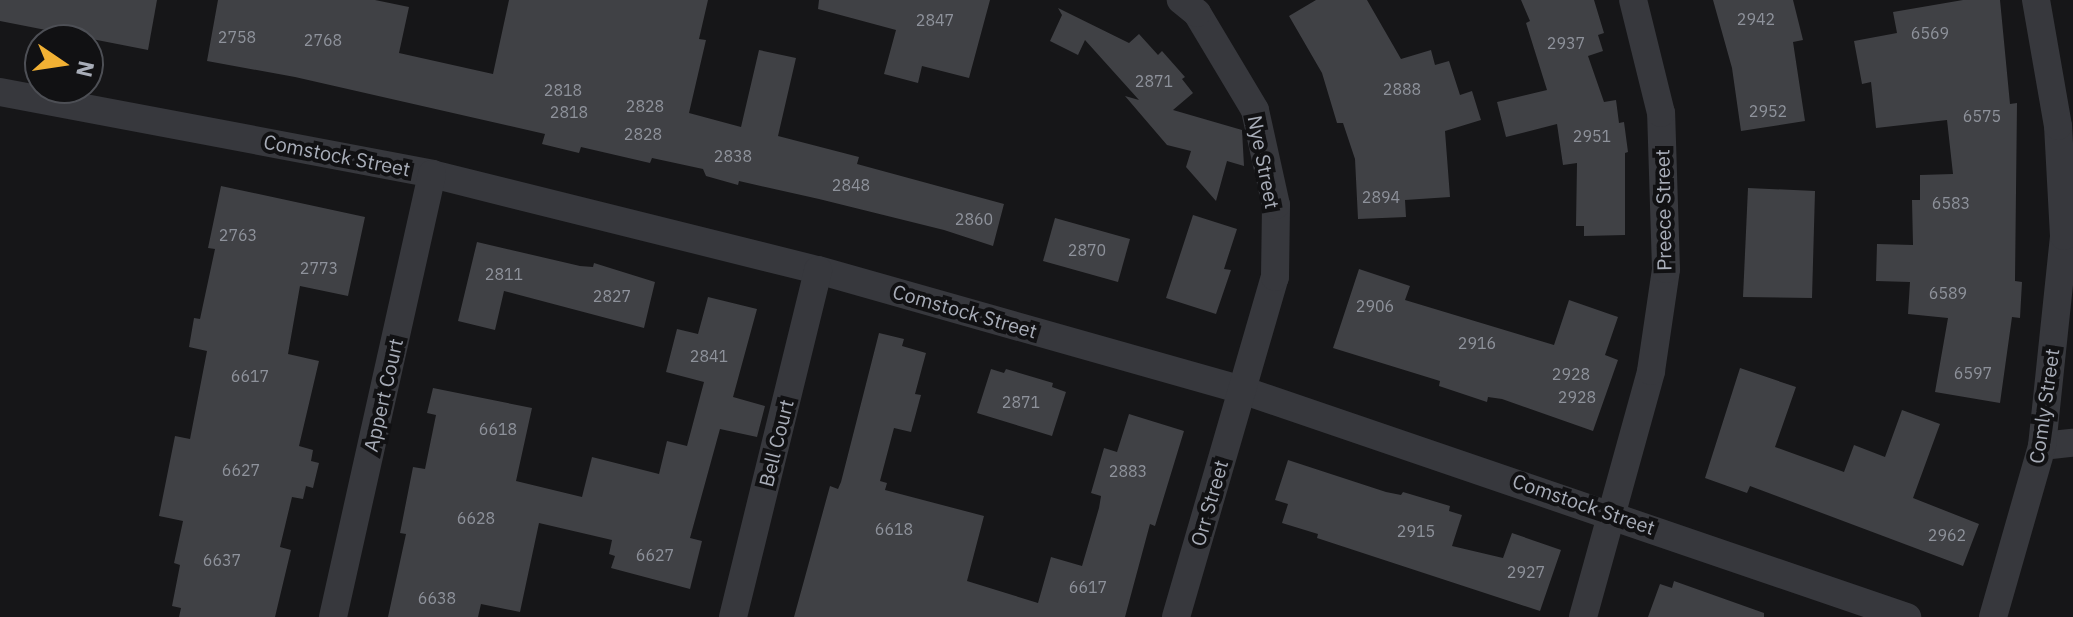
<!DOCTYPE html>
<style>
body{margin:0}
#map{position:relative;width:2073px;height:617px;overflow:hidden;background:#161618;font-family:"IBM Plex Sans",sans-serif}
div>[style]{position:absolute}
.building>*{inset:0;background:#404145}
.minor>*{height:28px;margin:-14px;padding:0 14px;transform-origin:14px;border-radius:14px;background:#37383d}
span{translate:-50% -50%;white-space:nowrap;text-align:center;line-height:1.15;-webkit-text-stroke:8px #111113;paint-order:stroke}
.number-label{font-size:16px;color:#8e929b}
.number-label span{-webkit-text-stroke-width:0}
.street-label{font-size:20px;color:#a8adb8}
.north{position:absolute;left:24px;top:24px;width:80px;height:80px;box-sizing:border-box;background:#111113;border:2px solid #4d4f55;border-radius:50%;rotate:103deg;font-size:22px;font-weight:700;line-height:32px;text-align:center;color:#a8adb8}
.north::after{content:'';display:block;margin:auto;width:28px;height:36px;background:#f2b134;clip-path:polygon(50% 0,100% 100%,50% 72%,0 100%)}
</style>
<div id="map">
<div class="building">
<i style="clip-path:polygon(0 0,157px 0,148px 50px,0 21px)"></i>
<i style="clip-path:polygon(218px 0,375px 0,409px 7px,399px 53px,493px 74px,509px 0,708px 0,699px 39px,706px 40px,689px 113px,741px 127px,759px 50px,796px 58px,778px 136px,859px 157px,857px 164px,1004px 204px,993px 246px,944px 230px,819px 199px,739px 181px,738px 185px,706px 176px,703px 169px,652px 158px,650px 163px,581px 147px,579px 153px,542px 144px,545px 134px,295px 77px,207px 61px)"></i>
<i style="clip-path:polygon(819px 0,990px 0,969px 78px,922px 66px,918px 83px,884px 74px,896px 30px,818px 9px)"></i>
<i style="clip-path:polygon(1316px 0,1367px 0,1401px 59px,1431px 50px,1435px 65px,1449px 61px,1460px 95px,1472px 91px,1481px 120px,1445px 131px,1450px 197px,1405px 200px,1406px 217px,1358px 219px,1355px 159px,1343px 123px,1337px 123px,1322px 73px,1289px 16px)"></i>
<i style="clip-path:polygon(1521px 0,1594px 0,1604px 33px,1598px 35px,1603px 51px,1588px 56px,1604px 102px,1616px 100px,1619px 123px,1624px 122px,1628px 152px,1625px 153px,1625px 235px,1584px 236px,1584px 226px,1576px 226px,1577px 163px,1563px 165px,1557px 124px,1506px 137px,1497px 102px,1547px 90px,1526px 23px,1530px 21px)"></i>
<i style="clip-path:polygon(1713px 0,1793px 0,1803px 40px,1793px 42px,1805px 121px,1741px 131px,1732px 68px)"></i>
<i style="clip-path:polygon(1963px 0,2000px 0,2010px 104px,2017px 103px,2015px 281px,2022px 282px,2020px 318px,2012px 317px,2000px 403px,1935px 392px,1948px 318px,1908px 314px,1910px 282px,1876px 281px,1877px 244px,1913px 245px,1912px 200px,1920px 200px,1920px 175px,1953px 174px,1947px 120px,1876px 128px,1871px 82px,1862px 84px,1854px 41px,1897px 33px,1893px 12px)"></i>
<i style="clip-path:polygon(1058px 8px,1129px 43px,1139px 34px,1158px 55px,1162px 51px,1185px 77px,1182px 79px,1193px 93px,1173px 110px,1242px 130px,1244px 166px,1227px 161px,1216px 201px,1186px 167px,1191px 151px,1167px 145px,1125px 96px,1139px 100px,1085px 40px,1078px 55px,1050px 41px,1062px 15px)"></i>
<i style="clip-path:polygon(221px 186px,365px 217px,348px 296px,300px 286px,288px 354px,319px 361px,299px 446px,313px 450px,311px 461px,319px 463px,313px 488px,306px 486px,303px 499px,292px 497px,280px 547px,291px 550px,275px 617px,179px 617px,181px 608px,172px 606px,180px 565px,174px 563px,183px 521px,159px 516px,175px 436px,190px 439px,207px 351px,189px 347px,194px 318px,200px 319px,215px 249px,208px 248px)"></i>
<i style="clip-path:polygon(1748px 188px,1815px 191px,1812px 298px,1743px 297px)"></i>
<i style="clip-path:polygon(1193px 215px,1237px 229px,1224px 269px,1231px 270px,1216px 314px,1166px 298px)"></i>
<i style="clip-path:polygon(1055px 218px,1130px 239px,1118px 282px,1043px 261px)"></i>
<i style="clip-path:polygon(477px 242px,580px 266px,593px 267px,594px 263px,655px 282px,644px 328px,504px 291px,495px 330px,458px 321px)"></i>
<i style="clip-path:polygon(1359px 269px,1410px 286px,1405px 300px,1554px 345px,1569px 300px,1618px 317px,1605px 355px,1618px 360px,1593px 431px,1502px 399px,1488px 397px,1487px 402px,1439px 386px,1440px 381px,1333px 348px)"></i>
<i style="clip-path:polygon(708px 297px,757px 309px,733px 397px,765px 406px,757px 437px,720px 429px,690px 538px,702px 541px,690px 589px,611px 568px,615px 556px,609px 554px,612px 540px,539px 523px,520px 612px,481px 604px,478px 617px,388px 617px,406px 534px,400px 533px,413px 467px,425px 469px,436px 415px,427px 413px,433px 388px,532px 408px,516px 481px,582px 497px,592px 457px,659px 474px,667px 441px,687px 446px,704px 382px,666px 372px,677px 329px,698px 334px)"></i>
<i style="clip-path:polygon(879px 333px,904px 339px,902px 346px,926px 353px,915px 394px,921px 395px,911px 432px,894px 428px,880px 481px,887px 483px,885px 490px,984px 516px,967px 581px,1038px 603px,1051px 557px,1082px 566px,1099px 508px,1101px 496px,1091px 493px,1104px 448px,1117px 452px,1129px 414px,1184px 431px,1155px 526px,1150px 524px,1125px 617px,794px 617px,830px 486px,838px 489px,841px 482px)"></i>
<i style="clip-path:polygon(1740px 368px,1796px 387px,1775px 447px,1844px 472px,1854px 445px,1885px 457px,1902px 410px,1940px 424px,1913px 498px,1979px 524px,1963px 566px,1750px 486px,1747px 493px,1705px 478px)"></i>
<i style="clip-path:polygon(991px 369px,1004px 373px,1006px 369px,1053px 383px,1052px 387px,1066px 392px,1052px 436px,977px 413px)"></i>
<i style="clip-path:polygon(1288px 460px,1386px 492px,1401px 495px,1403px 492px,1450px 506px,1449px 511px,1462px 515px,1452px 546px,1503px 558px,1512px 533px,1561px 550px,1540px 611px,1317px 538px,1318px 534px,1282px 523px,1288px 504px,1275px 500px)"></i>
<i style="clip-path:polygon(1674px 581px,1764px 613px,1764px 617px,1648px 617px,1660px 584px,1672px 588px)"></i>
</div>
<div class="minor">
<i style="left:0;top:92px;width:440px;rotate:10.7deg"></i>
<i style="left:432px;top:174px;width:398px;rotate:14deg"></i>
<i style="left:818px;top:270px;width:441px;rotate:15.8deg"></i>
<i style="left:1242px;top:390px;width:703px;rotate:18.85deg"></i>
<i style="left:2042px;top:446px;width:31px;rotate:-6deg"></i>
<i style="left:333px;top:617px;width:454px;rotate:-77.4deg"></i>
<i style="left:733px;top:617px;width:357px;rotate:-76.2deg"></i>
<i style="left:1176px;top:617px;width:354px;rotate:-73.8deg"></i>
<i style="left:1275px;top:277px;width:72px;rotate:-89.2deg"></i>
<i style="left:1276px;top:205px;width:97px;rotate:-102.5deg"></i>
<i style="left:1255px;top:110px;width:113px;rotate:-120.9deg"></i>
<i style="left:1197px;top:13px;width:21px;rotate:-141deg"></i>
<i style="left:1583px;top:617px;width:255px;rotate:-74.5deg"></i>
<i style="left:1651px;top:371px;width:103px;rotate:-81.6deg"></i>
<i style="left:1666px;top:269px;width:156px;rotate:-91.8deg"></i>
<i style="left:1661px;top:113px;width:116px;rotate:-103.9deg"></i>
<i style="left:1993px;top:617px;width:178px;rotate:-74deg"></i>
<i style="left:2042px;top:446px;width:211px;rotate:-84deg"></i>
<i style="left:2064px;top:236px;width:110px;rotate:-93.1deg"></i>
<i style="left:2058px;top:126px;width:128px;rotate:-99.9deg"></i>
</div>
<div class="number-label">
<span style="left:1756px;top:19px">2942</span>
<span style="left:935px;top:20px">2847</span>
<span style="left:1930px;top:33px">6569</span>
<span style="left:237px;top:37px">2758</span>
<span style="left:323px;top:40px">2768</span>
<span style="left:1566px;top:43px">2937</span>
<span style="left:1154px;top:81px">2871</span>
<span style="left:1402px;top:89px">2888</span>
<span style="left:563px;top:90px">2818</span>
<span style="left:645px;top:106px">2828</span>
<span style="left:1768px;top:111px">2952</span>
<span style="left:569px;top:112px">2818</span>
<span style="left:1982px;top:116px">6575</span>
<span style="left:643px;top:134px">2828</span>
<span style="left:1592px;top:136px">2951</span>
<span style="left:733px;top:156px">2838</span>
<span style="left:851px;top:185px">2848</span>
<span style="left:1381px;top:197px">2894</span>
<span style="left:1951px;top:203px">6583</span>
<span style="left:974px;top:219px">2860</span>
<span style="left:238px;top:235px">2763</span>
<span style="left:1087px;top:250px">2870</span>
<span style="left:319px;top:268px">2773</span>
<span style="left:504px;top:274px">2811</span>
<span style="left:1948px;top:293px">6589</span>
<span style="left:612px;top:296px">2827</span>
<span style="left:1375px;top:306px">2906</span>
<span style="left:1477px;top:343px">2916</span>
<span style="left:709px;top:356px">2841</span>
<span style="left:1973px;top:373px">6597</span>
<span style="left:1571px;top:374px">2928</span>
<span style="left:250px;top:376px">6617</span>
<span style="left:1577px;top:397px">2928</span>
<span style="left:1021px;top:402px">2871</span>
<span style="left:498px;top:429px">6618</span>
<span style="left:241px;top:470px">6627</span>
<span style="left:1128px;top:471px">2883</span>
<span style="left:476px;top:518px">6628</span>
<span style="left:894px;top:529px">6618</span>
<span style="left:1416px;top:531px">2915</span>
<span style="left:1947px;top:535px">2962</span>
<span style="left:655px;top:555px">6627</span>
<span style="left:222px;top:560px">6637</span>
<span style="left:1526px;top:572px">2927</span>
<span style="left:1088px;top:587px">6617</span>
<span style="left:437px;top:598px">6638</span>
</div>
<div class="street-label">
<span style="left:337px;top:155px;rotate:11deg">Comstock Street</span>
<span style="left:1264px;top:162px;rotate:79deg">Nye Street</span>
<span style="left:1663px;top:210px;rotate:-91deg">Preece Street</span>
<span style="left:965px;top:311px;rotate:16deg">Comstock Street</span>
<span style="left:383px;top:395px;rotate:-77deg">Appert Court</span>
<span style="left:2044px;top:406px;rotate:-82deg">Comly Street</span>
<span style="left:776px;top:443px;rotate:-76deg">Bell Court</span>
<span style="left:1209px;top:503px;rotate:-74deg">Orr Street</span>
<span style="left:1584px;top:504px;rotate:19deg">Comstock Street</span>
</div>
<div class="north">N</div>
</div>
